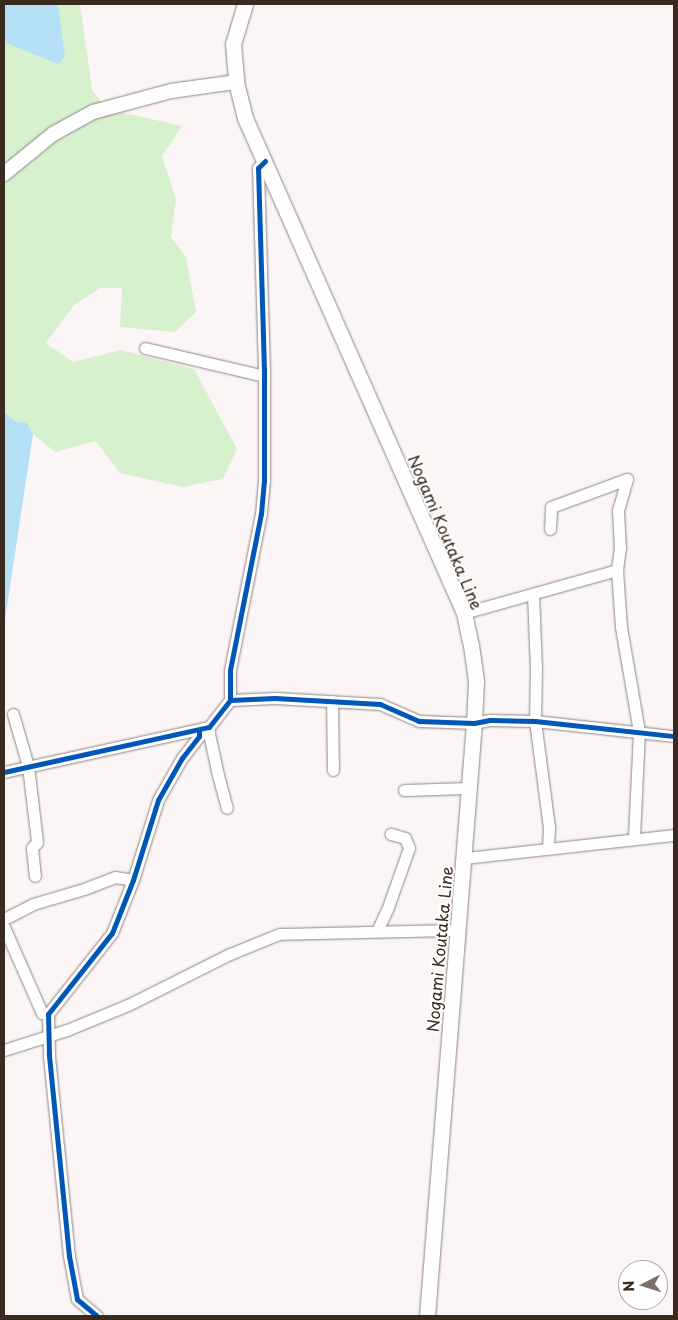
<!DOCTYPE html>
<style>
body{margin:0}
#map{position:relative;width:678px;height:1320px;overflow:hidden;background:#fbf5f5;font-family:"Playpen Sans",sans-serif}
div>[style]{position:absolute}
.green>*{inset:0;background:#d7f0cd}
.water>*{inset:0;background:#b4e1f7}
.roads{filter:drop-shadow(0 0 1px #8c8684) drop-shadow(0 0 1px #8c8684)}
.minor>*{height:11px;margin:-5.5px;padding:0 5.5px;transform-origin:5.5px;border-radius:5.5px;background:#fefefe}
.tertiary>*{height:14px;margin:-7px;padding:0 7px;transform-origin:7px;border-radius:7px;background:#fefefe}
.secondary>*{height:15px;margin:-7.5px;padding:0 7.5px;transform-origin:7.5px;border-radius:7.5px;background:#fefefe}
.cycleway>*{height:5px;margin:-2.5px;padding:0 2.5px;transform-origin:2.5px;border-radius:2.5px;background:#0057b8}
span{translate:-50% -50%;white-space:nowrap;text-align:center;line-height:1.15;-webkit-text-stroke:4px #fff;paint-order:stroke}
.street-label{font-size:16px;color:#3b2a1e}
.frame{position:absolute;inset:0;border:5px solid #3b2a1e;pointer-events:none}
.north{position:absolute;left:618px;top:1260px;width:50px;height:50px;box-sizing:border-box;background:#fff;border:1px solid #b1aaa5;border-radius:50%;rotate:265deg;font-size:14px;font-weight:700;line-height:20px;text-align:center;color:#3b2a1e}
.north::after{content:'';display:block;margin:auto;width:18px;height:22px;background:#7e7169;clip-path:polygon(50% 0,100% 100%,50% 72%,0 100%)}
</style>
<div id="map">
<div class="green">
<i style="clip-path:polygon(4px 4px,80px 4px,92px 90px,106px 109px,182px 126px,162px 156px,176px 199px,171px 237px,186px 257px,196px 312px,175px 332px,120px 327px,122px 288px,100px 288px,74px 305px,46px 343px,73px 362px,121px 350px,194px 369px,237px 449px,223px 479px,182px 487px,120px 473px,96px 441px,55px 452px,33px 434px,27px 423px,15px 421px,4px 412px)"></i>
</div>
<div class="water">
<i style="clip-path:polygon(4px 4px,58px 4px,65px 56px,58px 64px,4px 42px)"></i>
<i style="clip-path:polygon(4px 412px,15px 421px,27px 423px,33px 434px,4px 627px)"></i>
</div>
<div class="roads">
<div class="minor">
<i style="left:145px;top:348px;width:122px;rotate:13.2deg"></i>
<i style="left:627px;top:479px;width:33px;rotate:106deg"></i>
<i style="left:618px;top:511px;width:37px;rotate:87deg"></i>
<i style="left:620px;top:548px;width:22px;rotate:98deg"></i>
<i style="left:617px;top:570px;width:57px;rotate:86deg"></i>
<i style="left:621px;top:627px;width:106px;rotate:80.2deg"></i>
<i style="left:639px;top:731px;width:108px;rotate:92.7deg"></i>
<i style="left:550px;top:529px;width:22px;rotate:-87deg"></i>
<i style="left:551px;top:507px;width:81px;rotate:-20.2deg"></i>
<i style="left:533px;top:594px;width:75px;rotate:87.7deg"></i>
<i style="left:536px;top:669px;width:52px;rotate:91.1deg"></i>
<i style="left:535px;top:721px;width:108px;rotate:82.5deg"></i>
<i style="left:549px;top:828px;width:21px;rotate:93deg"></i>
<i style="left:464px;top:613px;width:159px;rotate:-15.7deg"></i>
<i style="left:230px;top:700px;width:30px;rotate:-90deg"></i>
<i style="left:230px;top:670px;width:159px;rotate:-78.8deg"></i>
<i style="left:261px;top:514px;width:33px;rotate:-85deg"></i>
<i style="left:264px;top:481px;width:111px;rotate:-90deg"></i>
<i style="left:264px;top:370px;width:202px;rotate:-91.7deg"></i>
<i style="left:258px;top:168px;width:10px;rotate:-45deg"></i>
<i style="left:332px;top:701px;width:69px;rotate:89.2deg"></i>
<i style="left:13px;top:714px;width:54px;rotate:73.9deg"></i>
<i style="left:28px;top:766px;width:77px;rotate:83.2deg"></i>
<i style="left:37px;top:842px;width:8px;rotate:130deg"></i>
<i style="left:32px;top:848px;width:28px;rotate:84deg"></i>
<i style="left:209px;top:727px;width:7px;rotate:90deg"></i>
<i style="left:209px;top:734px;width:42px;rotate:77.6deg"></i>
<i style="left:218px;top:775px;width:34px;rotate:75deg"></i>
<i style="left:4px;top:772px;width:210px;rotate:-12.4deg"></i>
<i style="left:209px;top:727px;width:34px;rotate:-52deg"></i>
<i style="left:230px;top:700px;width:45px;rotate:-2.5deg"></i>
<i style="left:275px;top:698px;width:105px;rotate:3.3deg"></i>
<i style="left:380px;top:704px;width:43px;rotate:23.6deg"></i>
<i style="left:419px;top:721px;width:55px;rotate:2.1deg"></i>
<i style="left:474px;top:723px;width:16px;rotate:-11deg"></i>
<i style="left:490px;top:720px;width:45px;rotate:1.3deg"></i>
<i style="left:535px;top:721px;width:140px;rotate:6.2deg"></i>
<i style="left:404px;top:790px;width:65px;rotate:-1.8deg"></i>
<i style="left:465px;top:858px;width:210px;rotate:-6.3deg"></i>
<i style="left:4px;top:919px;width:33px;rotate:-27deg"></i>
<i style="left:33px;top:904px;width:53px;rotate:-16.4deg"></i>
<i style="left:84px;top:889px;width:28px;rotate:-21deg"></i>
<i style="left:110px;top:879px;width:5px;rotate:-22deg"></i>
<i style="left:115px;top:877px;width:18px;rotate:9deg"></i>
<i style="left:4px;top:927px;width:94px;rotate:66.2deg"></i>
<i style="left:42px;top:1013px;width:6px;rotate:9deg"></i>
<i style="left:377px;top:931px;width:23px;rotate:-65deg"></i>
<i style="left:387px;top:910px;width:66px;rotate:-70.5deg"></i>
<i style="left:409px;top:848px;width:11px;rotate:-112deg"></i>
<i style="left:405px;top:838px;width:15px;rotate:-164deg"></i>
<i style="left:4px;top:1050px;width:66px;rotate:-17.6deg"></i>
<i style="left:67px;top:1030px;width:66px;rotate:-22.3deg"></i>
<i style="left:128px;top:1005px;width:114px;rotate:-26.6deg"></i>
<i style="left:230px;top:954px;width:53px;rotate:-22.2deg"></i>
<i style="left:279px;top:934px;width:178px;rotate:-1.3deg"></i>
<i style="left:97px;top:1316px;width:26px;rotate:-140deg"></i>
<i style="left:77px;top:1299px;width:44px;rotate:-100.5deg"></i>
<i style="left:69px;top:1256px;width:203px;rotate:-95.7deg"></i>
<i style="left:49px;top:1054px;width:40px;rotate:-91.4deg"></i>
<i style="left:48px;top:1014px;width:103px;rotate:-51.7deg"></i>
<i style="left:112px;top:933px;width:57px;rotate:-68.4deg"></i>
<i style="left:133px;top:880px;width:84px;rotate:-72.6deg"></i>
<i style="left:158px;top:800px;width:48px;rotate:-60.3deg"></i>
<i style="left:182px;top:758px;width:28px;rotate:-52deg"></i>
<i style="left:199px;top:736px;width:6px;rotate:-90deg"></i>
</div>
<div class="tertiary">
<i style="left:4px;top:174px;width:63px;rotate:-39.2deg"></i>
<i style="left:53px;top:134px;width:46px;rotate:-28.8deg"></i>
<i style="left:93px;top:112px;width:81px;rotate:-15.1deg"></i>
<i style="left:171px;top:91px;width:66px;rotate:-7.9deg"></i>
</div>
<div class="secondary">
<i style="left:245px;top:4px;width:42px;rotate:106.7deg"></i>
<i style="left:233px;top:44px;width:38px;rotate:85deg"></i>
<i style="left:236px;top:82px;width:37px;rotate:76deg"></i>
<i style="left:245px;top:118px;width:541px;rotate:66.13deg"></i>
<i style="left:464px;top:613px;width:33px;rotate:78deg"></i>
<i style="left:471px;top:645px;width:36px;rotate:82deg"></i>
<i style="left:476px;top:681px;width:42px;rotate:92.7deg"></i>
<i style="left:474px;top:723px;width:595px;rotate:94.53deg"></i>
</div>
</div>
<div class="cycleway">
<i style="left:230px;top:700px;width:30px;rotate:-90deg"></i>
<i style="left:230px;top:670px;width:159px;rotate:-78.8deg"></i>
<i style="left:261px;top:514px;width:33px;rotate:-85deg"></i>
<i style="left:264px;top:481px;width:111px;rotate:-90deg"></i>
<i style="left:264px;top:370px;width:202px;rotate:-91.7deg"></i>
<i style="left:258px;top:168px;width:10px;rotate:-45deg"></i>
<i style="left:4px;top:772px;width:210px;rotate:-12.4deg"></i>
<i style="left:209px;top:727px;width:34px;rotate:-52deg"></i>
<i style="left:230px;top:700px;width:45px;rotate:-2.5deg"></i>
<i style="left:275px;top:698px;width:105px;rotate:3.3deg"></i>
<i style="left:380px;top:704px;width:43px;rotate:23.6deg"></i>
<i style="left:419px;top:721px;width:55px;rotate:2.1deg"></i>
<i style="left:474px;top:723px;width:16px;rotate:-11deg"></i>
<i style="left:490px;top:720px;width:45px;rotate:1.3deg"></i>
<i style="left:535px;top:721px;width:140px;rotate:6.2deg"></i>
<i style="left:97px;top:1316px;width:26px;rotate:-140deg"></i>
<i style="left:77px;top:1299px;width:44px;rotate:-100.5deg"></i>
<i style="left:69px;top:1256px;width:203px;rotate:-95.7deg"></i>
<i style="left:49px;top:1054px;width:40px;rotate:-91.4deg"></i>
<i style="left:48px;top:1014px;width:103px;rotate:-51.7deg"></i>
<i style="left:112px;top:933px;width:57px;rotate:-68.4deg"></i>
<i style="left:133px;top:880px;width:84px;rotate:-72.6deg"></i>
<i style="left:158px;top:800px;width:48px;rotate:-60.3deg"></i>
<i style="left:182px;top:758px;width:28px;rotate:-52deg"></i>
<i style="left:199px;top:736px;width:6px;rotate:-90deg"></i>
</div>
<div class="street-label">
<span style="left:446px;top:532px;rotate:67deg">Nogami Koutaka Line</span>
<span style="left:439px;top:949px;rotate:-85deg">Nogami Koutaka Line</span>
</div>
<div class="frame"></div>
<div class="north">N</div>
</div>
